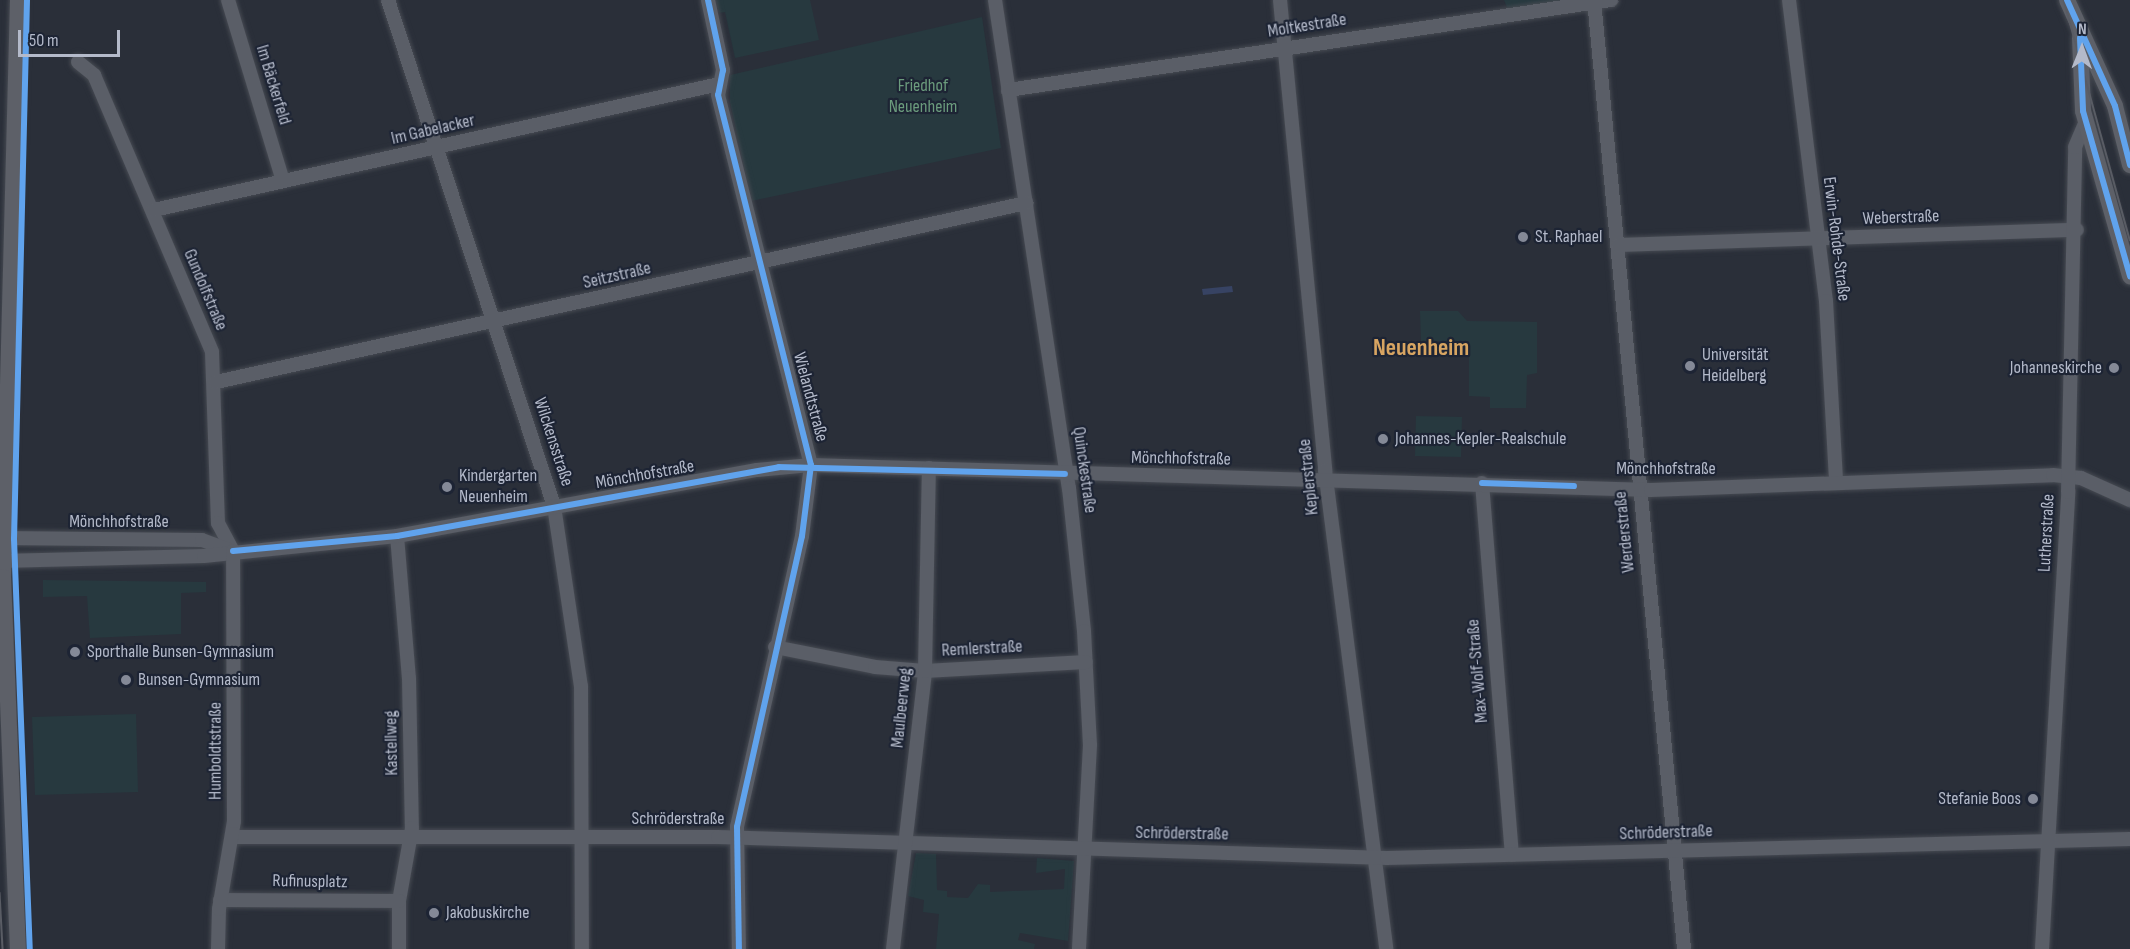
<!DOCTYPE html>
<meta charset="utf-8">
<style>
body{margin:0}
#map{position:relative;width:2130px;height:949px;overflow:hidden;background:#2a2f39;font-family:"Sofia Sans Condensed",sans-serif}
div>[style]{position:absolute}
.green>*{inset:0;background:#27393f}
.water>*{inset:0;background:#374363}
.roads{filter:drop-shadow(0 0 2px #464a52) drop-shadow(0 0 2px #464a52)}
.minor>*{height:14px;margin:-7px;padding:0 7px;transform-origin:7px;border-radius:7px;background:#5a5e67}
.major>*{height:16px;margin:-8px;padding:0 8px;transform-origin:8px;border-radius:8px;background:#5d6068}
.tram>*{height:1.5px;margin:-0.75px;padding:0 0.75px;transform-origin:0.75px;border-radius:0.75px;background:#595c64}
.cycleway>*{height:6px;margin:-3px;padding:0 3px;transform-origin:3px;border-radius:3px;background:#60a3ed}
.dots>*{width:16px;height:16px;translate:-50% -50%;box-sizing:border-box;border:3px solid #1d2434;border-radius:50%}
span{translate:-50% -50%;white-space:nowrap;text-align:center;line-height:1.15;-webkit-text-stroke:4.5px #1d2434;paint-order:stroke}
.street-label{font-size:18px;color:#b4baca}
.park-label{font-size:18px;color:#6b9c7d}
.poi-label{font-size:18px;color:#b4baca}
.left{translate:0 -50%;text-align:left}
.right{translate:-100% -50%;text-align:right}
.district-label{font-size:24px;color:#d8a562;font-weight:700}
.north{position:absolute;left:2052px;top:18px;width:60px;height:60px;-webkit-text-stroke:4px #1d2434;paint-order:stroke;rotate:1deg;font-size:16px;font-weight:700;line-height:24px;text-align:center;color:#b4baca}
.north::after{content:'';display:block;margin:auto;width:21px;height:27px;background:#b4baca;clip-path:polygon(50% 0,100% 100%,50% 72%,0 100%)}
.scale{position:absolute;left:18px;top:30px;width:102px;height:27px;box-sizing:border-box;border:3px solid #b4baca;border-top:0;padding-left:8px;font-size:18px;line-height:21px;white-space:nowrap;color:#b4baca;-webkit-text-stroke:4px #1d2434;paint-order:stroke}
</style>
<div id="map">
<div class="green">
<i style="clip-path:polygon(716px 0,810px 0,819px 40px,735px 58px,725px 12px,719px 13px)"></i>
<i style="clip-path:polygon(1504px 0,1580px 0,1508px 10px)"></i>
<i style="clip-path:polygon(982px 17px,1001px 148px,751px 201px,730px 102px,730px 75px)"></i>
<i style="clip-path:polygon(1420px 311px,1458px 311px,1467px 321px,1537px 322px,1537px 373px,1527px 375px,1526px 408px,1490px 408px,1490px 397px,1469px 396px,1469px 341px,1421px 341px)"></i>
<i style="clip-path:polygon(1416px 416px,1462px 417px,1461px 457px,1415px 456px)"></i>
<i style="clip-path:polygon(43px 580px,206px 582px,206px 592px,181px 593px,181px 634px,90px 638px,87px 596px,43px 597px)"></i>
<i style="clip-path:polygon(136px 714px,138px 792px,35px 795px,32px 717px)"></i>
<i style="clip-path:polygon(916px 853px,936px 854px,937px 890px,947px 891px,947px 897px,968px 898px,978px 884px,990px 885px,990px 892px,1064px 889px,1065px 869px,1036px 873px,1037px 858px,1074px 861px,1068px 941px,1020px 933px,1018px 940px,1035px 944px,1034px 949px,936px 949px,939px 914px,923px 912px,924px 900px,908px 896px)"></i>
</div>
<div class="water">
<i style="clip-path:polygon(1232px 286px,1233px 292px,1203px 295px,1202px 289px)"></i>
</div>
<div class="roads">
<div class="minor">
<i style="left:228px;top:0;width:189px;rotate:73.1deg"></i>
<i style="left:388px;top:0;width:533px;rotate:71.84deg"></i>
<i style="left:554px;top:506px;width:182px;rotate:81.5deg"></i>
<i style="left:581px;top:686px;width:263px;rotate:89.8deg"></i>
<i style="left:708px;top:0;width:72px;rotate:77.9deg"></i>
<i style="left:723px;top:70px;width:25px;rotate:101deg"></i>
<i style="left:718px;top:95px;width:382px;rotate:75.9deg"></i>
<i style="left:811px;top:465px;width:72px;rotate:97.2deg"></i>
<i style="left:802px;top:536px;width:298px;rotate:102.6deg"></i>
<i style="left:737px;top:827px;width:122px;rotate:89.1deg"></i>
<i style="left:995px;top:0;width:494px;rotate:81.4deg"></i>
<i style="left:1069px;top:488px;width:144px;rotate:84deg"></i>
<i style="left:1084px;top:631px;width:114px;rotate:87deg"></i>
<i style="left:1090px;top:745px;width:204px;rotate:93.1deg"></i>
<i style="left:1280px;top:0;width:472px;rotate:84.5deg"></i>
<i style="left:1325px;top:470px;width:483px;rotate:82.7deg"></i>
<i style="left:1594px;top:0;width:953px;rotate:84.58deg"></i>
<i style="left:1789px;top:0;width:303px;rotate:83deg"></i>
<i style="left:1826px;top:301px;width:181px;rotate:86.8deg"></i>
<i style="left:78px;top:62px;width:21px;rotate:39deg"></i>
<i style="left:94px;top:75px;width:301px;rotate:66.9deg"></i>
<i style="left:212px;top:352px;width:171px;rotate:88deg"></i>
<i style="left:218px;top:523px;width:32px;rotate:62deg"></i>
<i style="left:1008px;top:90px;width:610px;rotate:-8.49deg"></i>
<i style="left:154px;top:210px;width:579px;rotate:-12.57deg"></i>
<i style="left:1618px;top:245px;width:459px;rotate:-1.9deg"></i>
<i style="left:216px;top:382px;width:830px;rotate:-12.46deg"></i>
<i style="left:1482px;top:483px;width:373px;rotate:85.4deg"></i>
<i style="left:397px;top:536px;width:143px;rotate:85.2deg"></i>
<i style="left:409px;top:678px;width:150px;rotate:88.9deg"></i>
<i style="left:412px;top:828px;width:74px;rotate:100.1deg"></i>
<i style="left:399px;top:901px;width:48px;rotate:90deg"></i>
<i style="left:0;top:538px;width:202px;rotate:0.6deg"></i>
<i style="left:202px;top:540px;width:30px;rotate:20deg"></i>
<i style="left:0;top:561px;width:204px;rotate:-1.4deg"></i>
<i style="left:204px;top:556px;width:194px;rotate:-5.9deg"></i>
<i style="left:397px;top:536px;width:366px;rotate:-10.4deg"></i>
<i style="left:757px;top:470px;width:54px;rotate:-5.3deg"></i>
<i style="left:811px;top:465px;width:840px;rotate:1.7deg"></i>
<i style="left:1651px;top:490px;width:402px;rotate:-2.1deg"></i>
<i style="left:2053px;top:475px;width:28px;rotate:6deg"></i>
<i style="left:2081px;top:478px;width:54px;rotate:24.2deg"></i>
<i style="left:775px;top:647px;width:102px;rotate:11.3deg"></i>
<i style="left:875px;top:667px;width:50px;rotate:4.6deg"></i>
<i style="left:925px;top:671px;width:161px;rotate:-3.2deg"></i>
<i style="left:232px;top:837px;width:486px"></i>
<i style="left:718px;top:837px;width:669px;rotate:1.8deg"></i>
<i style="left:1387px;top:858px;width:743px;rotate:-1.46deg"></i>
<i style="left:220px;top:900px;width:179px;rotate:0.3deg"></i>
<i style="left:218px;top:949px;width:40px;rotate:-88.6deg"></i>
<i style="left:219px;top:909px;width:89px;rotate:-80.3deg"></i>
<i style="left:234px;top:821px;width:270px;rotate:-90.2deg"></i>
<i style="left:893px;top:949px;width:280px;rotate:-83.4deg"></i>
<i style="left:925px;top:671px;width:203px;rotate:-88.9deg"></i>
<i style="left:2042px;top:949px;width:458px;rotate:-86.7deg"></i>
<i style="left:2068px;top:492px;width:345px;rotate:-88.8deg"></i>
<i style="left:2075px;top:147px;width:28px;rotate:-67deg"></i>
</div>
<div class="major">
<i style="left:18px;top:0;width:577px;rotate:91.49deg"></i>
<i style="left:3px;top:577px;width:372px;rotate:87.7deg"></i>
<i style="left:2067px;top:0;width:116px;rotate:65.6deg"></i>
<i style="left:2115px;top:106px;width:61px;rotate:75.7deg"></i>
<i style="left:2080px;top:38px;width:73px;rotate:87.6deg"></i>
<i style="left:2083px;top:111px;width:172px;rotate:74.1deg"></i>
</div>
</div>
<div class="tram">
<i style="left:2064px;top:0;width:249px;rotate:74.6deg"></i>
<i style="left:0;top:893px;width:56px;rotate:86.9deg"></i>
</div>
<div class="cycleway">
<i style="left:27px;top:0;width:539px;rotate:91.38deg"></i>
<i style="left:14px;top:539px;width:410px;rotate:87.8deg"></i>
<i style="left:708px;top:0;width:72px;rotate:77.9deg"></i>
<i style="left:723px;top:70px;width:25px;rotate:101deg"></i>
<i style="left:718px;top:95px;width:382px;rotate:75.9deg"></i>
<i style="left:811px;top:465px;width:72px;rotate:97.2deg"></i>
<i style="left:802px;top:536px;width:298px;rotate:102.6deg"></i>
<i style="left:737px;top:827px;width:122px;rotate:89.1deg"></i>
<i style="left:2067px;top:0;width:116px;rotate:65.6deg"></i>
<i style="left:2115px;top:106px;width:61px;rotate:75.7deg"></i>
<i style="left:2080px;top:38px;width:73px;rotate:87.6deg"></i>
<i style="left:2083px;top:111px;width:172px;rotate:74.1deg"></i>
<i style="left:1482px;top:483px;width:92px;rotate:1.9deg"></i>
<i style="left:233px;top:551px;width:165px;rotate:-5.2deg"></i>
<i style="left:397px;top:536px;width:388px;rotate:-10.2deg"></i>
<i style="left:779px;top:467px;width:286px;rotate:1.4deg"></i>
</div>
<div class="dots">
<i style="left:1523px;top:237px;background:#848997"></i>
<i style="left:1690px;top:366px;background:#848997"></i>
<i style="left:2114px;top:368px;background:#848997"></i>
<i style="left:1383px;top:439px;background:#848997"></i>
<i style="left:447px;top:487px;background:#848997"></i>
<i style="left:75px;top:652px;background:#848997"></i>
<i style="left:126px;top:680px;background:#848997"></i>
<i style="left:2033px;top:799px;background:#848997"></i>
<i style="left:434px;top:913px;background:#848997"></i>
</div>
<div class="street-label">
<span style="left:1307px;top:26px;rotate:-9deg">Moltkestraße</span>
<span style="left:273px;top:85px;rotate:73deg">Im Bäckerfeld</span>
<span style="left:433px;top:130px;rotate:-13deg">Im Gabelacker</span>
<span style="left:1901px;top:218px;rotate:-2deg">Weberstraße</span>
<span style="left:1836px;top:239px;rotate:83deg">Erwin-Rohde-Straße</span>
<span style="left:617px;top:276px;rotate:-13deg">Seitzstraße</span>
<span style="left:205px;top:290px;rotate:67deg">Gundolfstraße</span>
<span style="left:810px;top:397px;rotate:75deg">Wielandtstraße</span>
<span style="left:553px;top:442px;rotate:72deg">Wilckensstraße</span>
<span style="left:1181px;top:459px;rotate:1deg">Mönchhofstraße</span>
<span style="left:1666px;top:469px">Mönchhofstraße</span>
<span style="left:1084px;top:470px;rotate:82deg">Quinckestraße</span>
<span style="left:645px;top:475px;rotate:-10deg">Mönchhofstraße</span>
<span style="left:1309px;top:477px;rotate:-96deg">Keplerstraße</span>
<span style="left:119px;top:522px">Mönchhofstraße</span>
<span style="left:1625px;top:532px;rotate:-96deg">Werderstraße</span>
<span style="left:2047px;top:533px;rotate:-87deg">Lutherstraße</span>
<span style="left:982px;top:649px;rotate:-3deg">Remlerstraße</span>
<span style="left:1478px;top:671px;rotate:-95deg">Max-Wolf-Straße</span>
<span style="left:902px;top:708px;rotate:-84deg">Maulbeerweg</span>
<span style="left:392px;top:743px;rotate:-91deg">Kastellweg</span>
<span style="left:216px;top:751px;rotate:-90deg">Humboldtstraße</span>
<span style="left:678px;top:819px">Schröderstraße</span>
<span style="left:1666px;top:833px;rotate:-2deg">Schröderstraße</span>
<span style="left:1182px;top:834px;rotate:1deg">Schröderstraße</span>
<span style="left:310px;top:882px;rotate:1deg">Rufinusplatz</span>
</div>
<div class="park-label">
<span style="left:923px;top:97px">Friedhof<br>Neuenheim</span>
</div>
<div class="poi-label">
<span class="left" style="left:1535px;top:237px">St. Raphael</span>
<span class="left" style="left:1702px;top:366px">Universität<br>Heidelberg</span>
<span class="right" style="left:2102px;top:368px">Johanneskirche</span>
<span class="left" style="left:1395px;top:439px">Johannes-Kepler-Realschule</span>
<span class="left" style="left:459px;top:487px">Kindergarten<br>Neuenheim</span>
<span class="left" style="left:87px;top:652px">Sporthalle Bunsen-Gymnasium</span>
<span class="left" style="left:138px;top:680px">Bunsen-Gymnasium</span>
<span class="right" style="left:2021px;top:799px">Stefanie Boos</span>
<span class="left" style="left:446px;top:913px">Jakobuskirche</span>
</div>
<div class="district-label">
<span style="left:1421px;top:348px">Neuenheim</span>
</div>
<div class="north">N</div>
<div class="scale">50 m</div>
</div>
